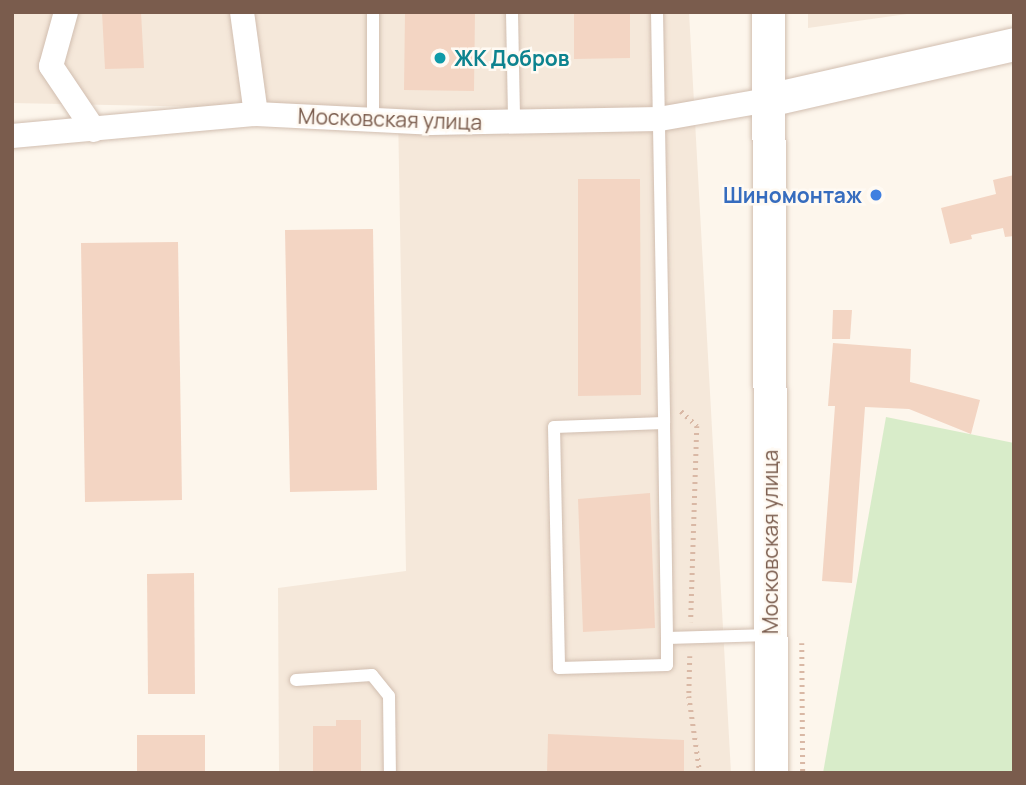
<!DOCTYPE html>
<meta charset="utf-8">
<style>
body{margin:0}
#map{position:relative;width:1026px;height:785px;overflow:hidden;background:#fdf6ec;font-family:Manrope,sans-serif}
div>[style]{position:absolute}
.residential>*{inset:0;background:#f5e8da}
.green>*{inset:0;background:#d8ecc9}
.building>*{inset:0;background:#f3d5c3}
.path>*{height:4.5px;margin-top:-2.25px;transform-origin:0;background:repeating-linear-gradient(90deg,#d9b8a5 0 2px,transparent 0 7px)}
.roads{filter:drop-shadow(0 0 2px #d1beb0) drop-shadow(0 0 2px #d1beb0)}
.service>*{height:12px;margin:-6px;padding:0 6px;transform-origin:6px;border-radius:6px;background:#fff}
.minor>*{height:24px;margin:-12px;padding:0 12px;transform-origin:12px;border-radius:12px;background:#fff}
.secondary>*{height:33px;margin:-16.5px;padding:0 16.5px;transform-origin:16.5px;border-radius:16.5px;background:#fff}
.dots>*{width:19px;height:19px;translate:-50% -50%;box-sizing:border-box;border:4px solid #fffaf3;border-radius:50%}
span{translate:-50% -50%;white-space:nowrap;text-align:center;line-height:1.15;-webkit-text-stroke:5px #fffaf3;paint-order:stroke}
.culture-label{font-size:21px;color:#0d838f;font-weight:700}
.left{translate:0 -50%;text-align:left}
.street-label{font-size:21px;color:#7a5c4d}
.shop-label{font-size:21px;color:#366cbe;font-weight:700}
.right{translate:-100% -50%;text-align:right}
.frame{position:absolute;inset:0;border:14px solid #7a5c4d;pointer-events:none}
</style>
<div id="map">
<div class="residential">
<i style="clip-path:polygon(12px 12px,689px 12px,731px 773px,279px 773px,278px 588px,406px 571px,398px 111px,12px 103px)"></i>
<i style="clip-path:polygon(808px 12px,921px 12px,808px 28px)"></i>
</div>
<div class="green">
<i style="clip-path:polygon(886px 417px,1014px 443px,1014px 773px,823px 773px)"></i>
</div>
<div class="building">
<i style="clip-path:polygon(102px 12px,141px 12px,144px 68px,105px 69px)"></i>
<i style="clip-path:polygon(405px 12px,475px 12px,474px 91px,404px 90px)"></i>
<i style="clip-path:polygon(574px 12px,630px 12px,630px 58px,574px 59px)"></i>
<i style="clip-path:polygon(1014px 175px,1014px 236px,1005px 237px,1003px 228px,971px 235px,972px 239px,950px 244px,941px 208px,996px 194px,993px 180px)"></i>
<i style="clip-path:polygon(578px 179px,640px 179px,641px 395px,578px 396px)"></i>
<i style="clip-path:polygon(373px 229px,377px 490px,290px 492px,285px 230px)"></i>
<i style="clip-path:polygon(178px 242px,182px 500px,85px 502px,81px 243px)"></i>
<i style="clip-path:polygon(833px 310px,852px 310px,850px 339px,832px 339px)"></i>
<i style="clip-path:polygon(833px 343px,911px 349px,910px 382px,980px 400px,971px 434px,909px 409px,865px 407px,852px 583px,822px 581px,835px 406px,828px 406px)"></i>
<i style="clip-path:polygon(650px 493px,655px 628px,583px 632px,578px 499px)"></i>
<i style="clip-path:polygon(194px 573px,195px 694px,148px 694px,147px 574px)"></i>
<i style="clip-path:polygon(336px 720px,361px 720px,361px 773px,313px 773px,313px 726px,336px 726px)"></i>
<i style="clip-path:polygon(548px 734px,684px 740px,684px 773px,547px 773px)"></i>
<i style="clip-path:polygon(137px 735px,205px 735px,205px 773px,137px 773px)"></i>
</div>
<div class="path">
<i style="left:681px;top:411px;width:22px;rotate:43deg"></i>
<i style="left:697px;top:426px;width:196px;rotate:91.8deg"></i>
<i style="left:802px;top:643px;width:130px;rotate:89.6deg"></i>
<i style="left:690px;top:656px;width:40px;rotate:91.4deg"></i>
<i style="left:689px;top:696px;width:78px;rotate:81.9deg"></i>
</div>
<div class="roads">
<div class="service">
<i style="left:512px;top:12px;width:109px;rotate:88.9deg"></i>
<i style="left:657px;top:12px;width:411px;rotate:89deg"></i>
<i style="left:373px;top:120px;width:108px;rotate:-90deg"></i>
<i style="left:667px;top:638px;width:215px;rotate:-90.8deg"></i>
<i style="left:664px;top:423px;width:110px;rotate:177.9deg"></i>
<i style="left:554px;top:427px;width:241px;rotate:88.8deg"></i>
<i style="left:559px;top:668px;width:108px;rotate:-1.6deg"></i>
<i style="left:667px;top:665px;width:27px;rotate:-90deg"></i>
<i style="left:667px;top:638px;width:103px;rotate:-1.7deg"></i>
<i style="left:296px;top:680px;width:76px;rotate:-3.8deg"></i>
<i style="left:372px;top:675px;width:27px;rotate:51deg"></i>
<i style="left:389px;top:696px;width:77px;rotate:89.3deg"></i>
</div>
<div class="minor">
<i style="left:66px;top:12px;width:56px;rotate:105.5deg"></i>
<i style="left:51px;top:66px;width:77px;rotate:56.1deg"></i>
<i style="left:242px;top:12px;width:103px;rotate:82.2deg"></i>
<i style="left:12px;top:136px;width:245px;rotate:-5.2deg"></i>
<i style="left:256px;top:114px;width:175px;rotate:2.9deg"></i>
<i style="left:431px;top:123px;width:228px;rotate:-1deg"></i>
<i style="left:659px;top:119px;width:111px;rotate:-9.9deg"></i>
</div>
<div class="secondary">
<i style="left:768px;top:12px;width:761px;rotate:89.77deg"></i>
<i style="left:768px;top:100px;width:252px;rotate:-12.8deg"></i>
</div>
</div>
<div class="dots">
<i style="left:440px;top:58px;background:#0f9aa8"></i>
<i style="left:876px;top:195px;background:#3f7fe0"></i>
</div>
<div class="culture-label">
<span class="left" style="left:454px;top:58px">ЖК Добров</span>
</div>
<div class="street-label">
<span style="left:390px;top:119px;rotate:2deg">Московская улица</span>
<span style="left:770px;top:542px;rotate:-90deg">Московская улица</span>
</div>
<div class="shop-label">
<span class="right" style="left:862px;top:195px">Шиномонтаж</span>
</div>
<div class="frame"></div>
</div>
